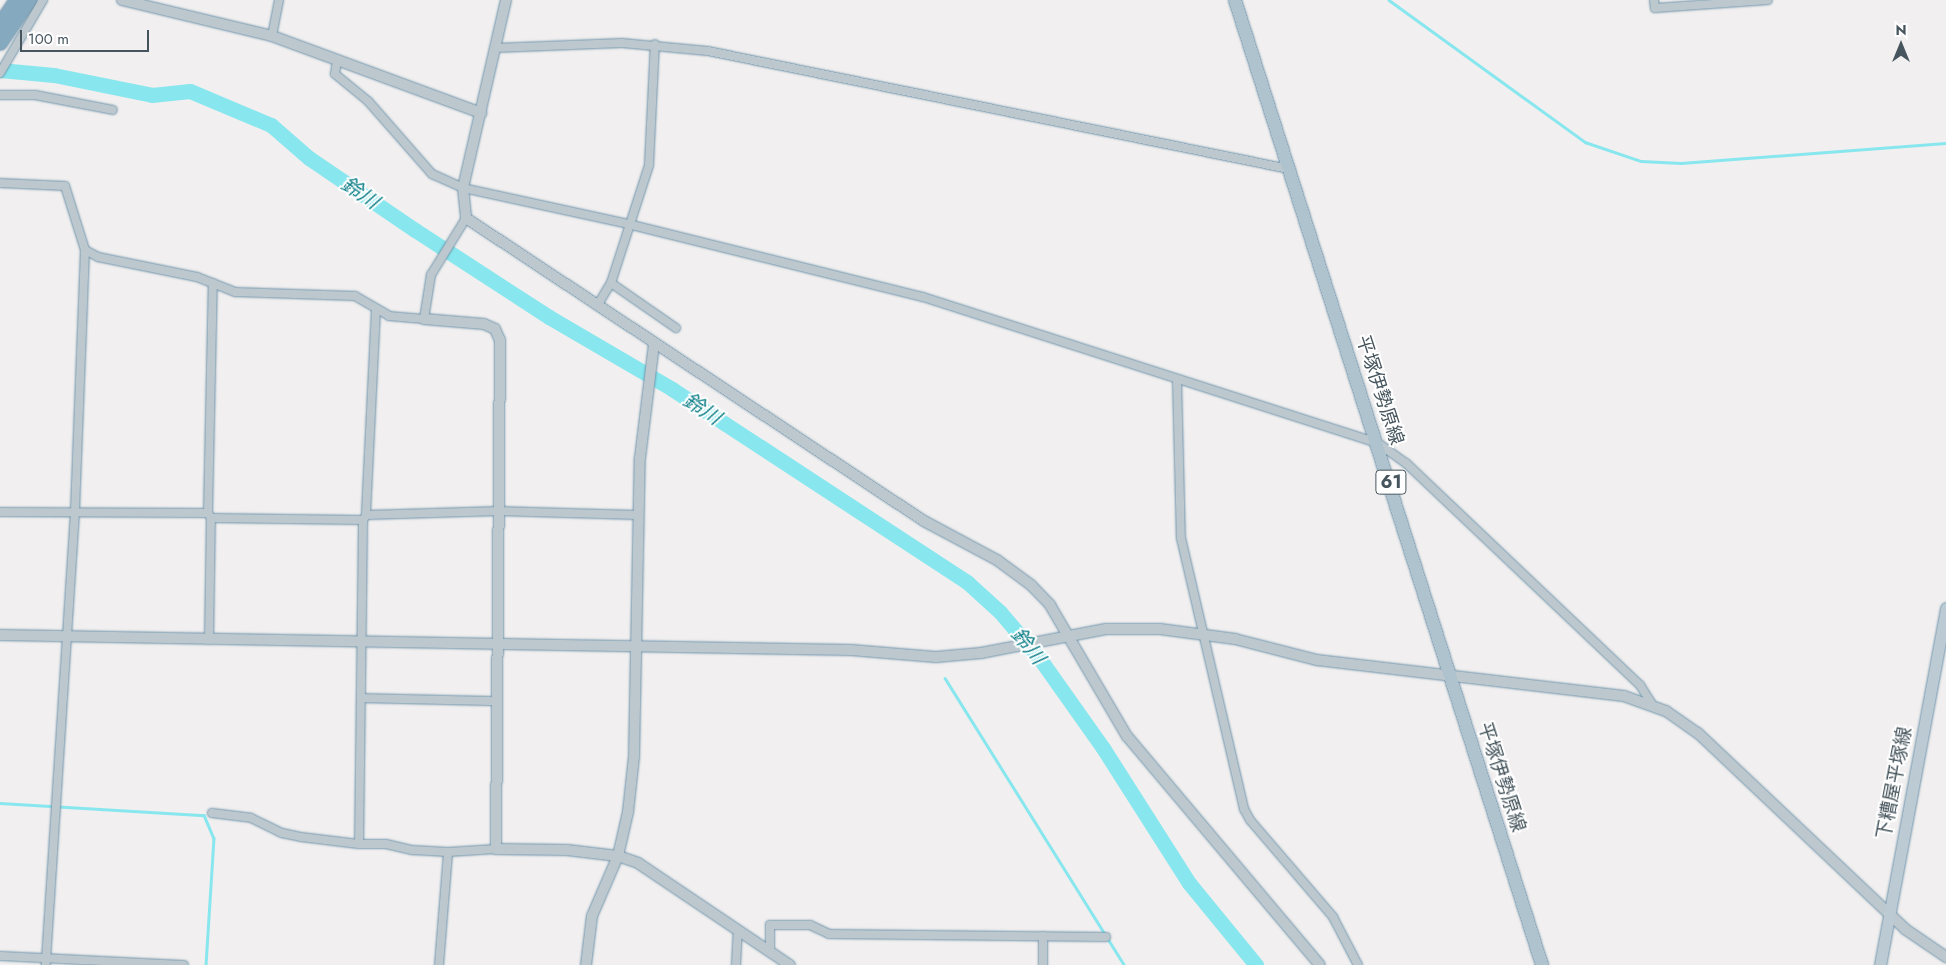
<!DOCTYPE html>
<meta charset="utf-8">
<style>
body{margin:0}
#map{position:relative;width:1946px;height:965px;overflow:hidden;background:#f1efef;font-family:Jost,"Noto Sans JP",sans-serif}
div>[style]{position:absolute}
.stream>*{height:2.5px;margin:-1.25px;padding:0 1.25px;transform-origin:1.25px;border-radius:1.25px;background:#88e7ee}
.river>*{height:15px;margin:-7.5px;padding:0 7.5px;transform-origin:7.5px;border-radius:7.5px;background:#88e7ee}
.roads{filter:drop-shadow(0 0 1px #7094ab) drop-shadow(0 0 1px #7094ab)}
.minor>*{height:8px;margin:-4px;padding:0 4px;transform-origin:4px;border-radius:4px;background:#bcc8ce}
.tertiary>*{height:10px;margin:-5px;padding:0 5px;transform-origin:5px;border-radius:5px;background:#bcc8ce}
.secondary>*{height:11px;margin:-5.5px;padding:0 5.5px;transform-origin:5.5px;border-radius:5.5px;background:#bccad3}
.primary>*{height:12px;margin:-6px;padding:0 6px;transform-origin:6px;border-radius:6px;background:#aec3ce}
.motorway>*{height:14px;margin:-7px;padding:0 7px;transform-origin:7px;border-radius:7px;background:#85a9bf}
span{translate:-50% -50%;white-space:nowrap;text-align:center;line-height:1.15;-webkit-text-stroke:4px #fff;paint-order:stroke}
.shield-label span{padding:1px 4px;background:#fff;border:1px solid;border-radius:4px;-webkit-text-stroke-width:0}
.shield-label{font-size:18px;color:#46555d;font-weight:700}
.street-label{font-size:19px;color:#46555d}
.water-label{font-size:20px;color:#0b7d86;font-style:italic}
.north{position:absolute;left:1876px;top:20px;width:50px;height:50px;-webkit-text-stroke:4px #fff;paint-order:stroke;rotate:0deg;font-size:14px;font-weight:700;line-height:20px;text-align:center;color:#46555d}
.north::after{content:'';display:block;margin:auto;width:18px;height:22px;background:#46555d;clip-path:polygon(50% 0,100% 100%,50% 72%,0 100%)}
.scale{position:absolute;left:20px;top:30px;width:129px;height:22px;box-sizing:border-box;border:2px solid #46555d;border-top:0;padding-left:6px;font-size:15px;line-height:18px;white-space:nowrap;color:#46555d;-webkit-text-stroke:4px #fff;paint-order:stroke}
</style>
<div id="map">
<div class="stream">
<i style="left:1389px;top:0;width:242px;rotate:35.9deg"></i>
<i style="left:1585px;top:142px;width:59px;rotate:18.7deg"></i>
<i style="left:1641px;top:161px;width:40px;rotate:2.9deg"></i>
<i style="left:1681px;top:163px;width:266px;rotate:-4.3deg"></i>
<i style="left:945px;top:678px;width:338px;rotate:58deg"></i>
<i style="left:0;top:803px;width:204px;rotate:3.4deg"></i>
<i style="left:204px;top:815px;width:25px;rotate:67deg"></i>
<i style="left:214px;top:838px;width:127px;rotate:93.6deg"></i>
</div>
<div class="river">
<i style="left:0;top:70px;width:54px;rotate:5.3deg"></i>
<i style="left:54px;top:75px;width:100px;rotate:11.5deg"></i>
<i style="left:152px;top:95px;width:38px;rotate:-6deg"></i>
<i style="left:190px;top:91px;width:88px;rotate:22.8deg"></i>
<i style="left:271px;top:125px;width:50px;rotate:41deg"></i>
<i style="left:309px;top:158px;width:128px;rotate:34.2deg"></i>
<i style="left:415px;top:230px;width:160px;rotate:33deg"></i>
<i style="left:549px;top:317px;width:143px;rotate:30.3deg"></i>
<i style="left:672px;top:389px;width:353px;rotate:33.2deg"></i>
<i style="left:967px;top:582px;width:45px;rotate:42.3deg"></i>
<i style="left:1000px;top:612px;width:62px;rotate:49.6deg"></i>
<i style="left:1040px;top:659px;width:109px;rotate:54.7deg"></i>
<i style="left:1103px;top:748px;width:160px;rotate:57.5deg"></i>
<i style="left:1189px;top:883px;width:106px;rotate:50.7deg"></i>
</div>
<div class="roads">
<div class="minor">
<i style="left:1654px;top:0;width:8px;rotate:83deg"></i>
<i style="left:1655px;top:8px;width:113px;rotate:-4deg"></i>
<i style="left:272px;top:36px;width:37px;rotate:-79deg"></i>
<i style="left:495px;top:48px;width:127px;rotate:-2.3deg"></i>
<i style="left:622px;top:43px;width:86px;rotate:5.3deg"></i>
<i style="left:708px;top:51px;width:593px;rotate:11.48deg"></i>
<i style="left:337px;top:60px;width:14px;rotate:98deg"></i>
<i style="left:335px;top:74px;width:43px;rotate:39.3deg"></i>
<i style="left:368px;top:101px;width:97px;rotate:48.8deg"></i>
<i style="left:432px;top:174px;width:34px;rotate:24deg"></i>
<i style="left:463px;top:188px;width:173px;rotate:12.3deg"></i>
<i style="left:632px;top:225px;width:300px;rotate:13.9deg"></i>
<i style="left:923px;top:297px;width:478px;rotate:17.8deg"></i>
<i style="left:1378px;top:443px;width:34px;rotate:36deg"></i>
<i style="left:1406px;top:463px;width:323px;rotate:43.5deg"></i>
<i style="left:1640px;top:685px;width:22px;rotate:58deg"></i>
<i style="left:0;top:73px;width:85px;rotate:-59.5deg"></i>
<i style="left:0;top:95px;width:35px"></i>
<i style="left:35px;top:95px;width:79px;rotate:10.9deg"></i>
<i style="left:0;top:183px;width:65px;rotate:2.6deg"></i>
<i style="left:65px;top:186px;width:67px;rotate:72.6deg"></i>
<i style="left:85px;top:250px;width:262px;rotate:92.2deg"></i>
<i style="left:75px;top:512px;width:454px;rotate:93.7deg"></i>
<i style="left:85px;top:250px;width:15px;rotate:28deg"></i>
<i style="left:98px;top:257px;width:101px;rotate:11.4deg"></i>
<i style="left:197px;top:277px;width:41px;rotate:21.5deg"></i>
<i style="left:235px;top:292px;width:120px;rotate:1.9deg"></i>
<i style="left:355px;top:296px;width:39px;rotate:30deg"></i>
<i style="left:389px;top:316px;width:35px;rotate:5deg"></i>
<i style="left:424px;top:319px;width:45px;rotate:-81deg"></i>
<i style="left:431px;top:275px;width:67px;rotate:-58.4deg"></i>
<i style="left:611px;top:283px;width:79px;rotate:34.7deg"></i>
<i style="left:597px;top:306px;width:27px;rotate:-59deg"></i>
<i style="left:611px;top:283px;width:124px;rotate:-72.1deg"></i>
<i style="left:649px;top:165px;width:121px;rotate:-87.2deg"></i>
<i style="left:376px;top:309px;width:206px;rotate:92.8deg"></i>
<i style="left:366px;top:515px;width:134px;rotate:-1.7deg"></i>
<i style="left:500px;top:511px;width:137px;rotate:1.7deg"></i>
<i style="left:1177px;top:379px;width:159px;rotate:88.6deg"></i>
<i style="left:1181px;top:538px;width:278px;rotate:76.9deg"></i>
<i style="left:1244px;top:809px;width:13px;rotate:61deg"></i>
<i style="left:1250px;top:820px;width:128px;rotate:49.4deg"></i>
<i style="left:1333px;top:917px;width:54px;rotate:62.5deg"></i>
<i style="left:0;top:512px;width:208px;rotate:0.3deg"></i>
<i style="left:211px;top:518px;width:152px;rotate:0.8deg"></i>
<i style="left:363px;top:520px;width:4px;rotate:-56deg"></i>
<i style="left:363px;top:520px;width:324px;rotate:90.7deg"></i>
<i style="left:359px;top:844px;width:27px"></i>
<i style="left:386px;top:844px;width:27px;rotate:13deg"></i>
<i style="left:412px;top:850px;width:36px;rotate:3deg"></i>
<i style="left:448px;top:852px;width:48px;rotate:-3.6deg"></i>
<i style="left:209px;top:640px;width:122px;rotate:-89.1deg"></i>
<i style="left:211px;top:518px;width:6px;rotate:-121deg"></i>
<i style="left:208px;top:513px;width:230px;rotate:-88.8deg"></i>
<i style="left:362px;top:698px;width:135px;rotate:1.3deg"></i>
<i style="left:212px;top:813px;width:39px;rotate:7deg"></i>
<i style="left:251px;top:818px;width:34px;rotate:26deg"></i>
<i style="left:282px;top:833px;width:19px;rotate:12deg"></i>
<i style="left:301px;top:837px;width:58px;rotate:6.9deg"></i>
<i style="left:770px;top:951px;width:26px;rotate:-90deg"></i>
<i style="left:770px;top:925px;width:40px"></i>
<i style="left:810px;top:925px;width:21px;rotate:25deg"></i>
<i style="left:829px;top:934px;width:277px;rotate:0.6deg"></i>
<i style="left:0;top:956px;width:184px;rotate:2.8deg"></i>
<i style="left:439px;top:965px;width:113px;rotate:-85.4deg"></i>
<i style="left:736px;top:965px;width:34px;rotate:-87deg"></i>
<i style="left:1043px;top:965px;width:29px;rotate:-90deg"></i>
</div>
<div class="tertiary">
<i style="left:122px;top:0;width:154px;rotate:13.5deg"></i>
<i style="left:272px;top:36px;width:223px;rotate:20.2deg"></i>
<i style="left:506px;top:0;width:193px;rotate:102.9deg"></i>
<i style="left:463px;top:188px;width:30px;rotate:84deg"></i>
<i style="left:466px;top:218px;width:549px;rotate:33.49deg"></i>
<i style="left:924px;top:521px;width:83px;rotate:28.1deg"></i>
<i style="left:997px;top:560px;width:42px;rotate:36.3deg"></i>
<i style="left:1031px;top:585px;width:28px;rotate:46deg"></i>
<i style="left:1050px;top:605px;width:152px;rotate:59.6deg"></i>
<i style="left:1127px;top:736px;width:299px;rotate:49.9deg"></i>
<i style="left:424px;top:319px;width:60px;rotate:4.8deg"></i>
<i style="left:484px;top:324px;width:12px;rotate:24deg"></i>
<i style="left:495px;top:329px;width:12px;rotate:66deg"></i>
<i style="left:500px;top:340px;width:509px;rotate:90.45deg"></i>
<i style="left:496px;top:849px;width:71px;rotate:0.8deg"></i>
<i style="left:567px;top:850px;width:51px;rotate:6.7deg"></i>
<i style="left:618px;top:856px;width:21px;rotate:19deg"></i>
<i style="left:638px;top:863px;width:183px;rotate:33.9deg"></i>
<i style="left:0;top:635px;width:851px;rotate:1.01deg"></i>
<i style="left:851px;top:650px;width:85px;rotate:4.7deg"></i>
<i style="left:936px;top:657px;width:45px;rotate:-5.1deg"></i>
<i style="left:981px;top:653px;width:127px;rotate:-10.9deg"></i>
<i style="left:1106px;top:629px;width:54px"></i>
<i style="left:1160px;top:629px;width:76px;rotate:7.6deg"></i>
<i style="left:1235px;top:639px;width:85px;rotate:14.4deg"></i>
<i style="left:1317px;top:660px;width:309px;rotate:6.7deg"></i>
<i style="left:1624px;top:696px;width:45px;rotate:19.7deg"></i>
<i style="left:1666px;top:711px;width:39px;rotate:35deg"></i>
<i style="left:1698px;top:733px;width:285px;rotate:43.4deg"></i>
<i style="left:1905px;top:929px;width:50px;rotate:34.3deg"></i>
<i style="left:586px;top:965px;width:49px;rotate:-83deg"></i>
<i style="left:592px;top:916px;width:65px;rotate:-66.6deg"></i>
<i style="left:618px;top:856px;width:45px;rotate:-77.2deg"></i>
<i style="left:628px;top:812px;width:55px;rotate:-83.8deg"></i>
<i style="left:634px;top:757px;width:299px;rotate:-88.9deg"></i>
<i style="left:640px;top:458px;width:115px;rotate:-83deg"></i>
</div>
<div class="secondary">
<i style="left:1880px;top:965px;width:363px;rotate:-79.5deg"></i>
</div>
<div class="primary">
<i style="left:1235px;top:0;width:1013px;rotate:72.35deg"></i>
</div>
<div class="motorway">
<i style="left:0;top:25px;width:30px;rotate:-56deg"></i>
<i style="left:0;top:43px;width:52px;rotate:-56deg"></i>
</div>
</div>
<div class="shield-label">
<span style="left:1391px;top:482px">61</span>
</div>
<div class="street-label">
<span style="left:1380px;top:390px;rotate:72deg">平塚伊勢原線</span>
<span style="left:1502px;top:777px;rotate:72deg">平塚伊勢原線</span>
<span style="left:1894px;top:783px;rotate:-79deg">下糟屋平塚線</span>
</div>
<div class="water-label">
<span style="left:360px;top:193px;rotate:34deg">鈴川</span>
<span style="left:702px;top:409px;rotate:33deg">鈴川</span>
<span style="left:1028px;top:646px;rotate:51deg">鈴川</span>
</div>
<div class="north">N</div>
<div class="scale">100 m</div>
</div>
